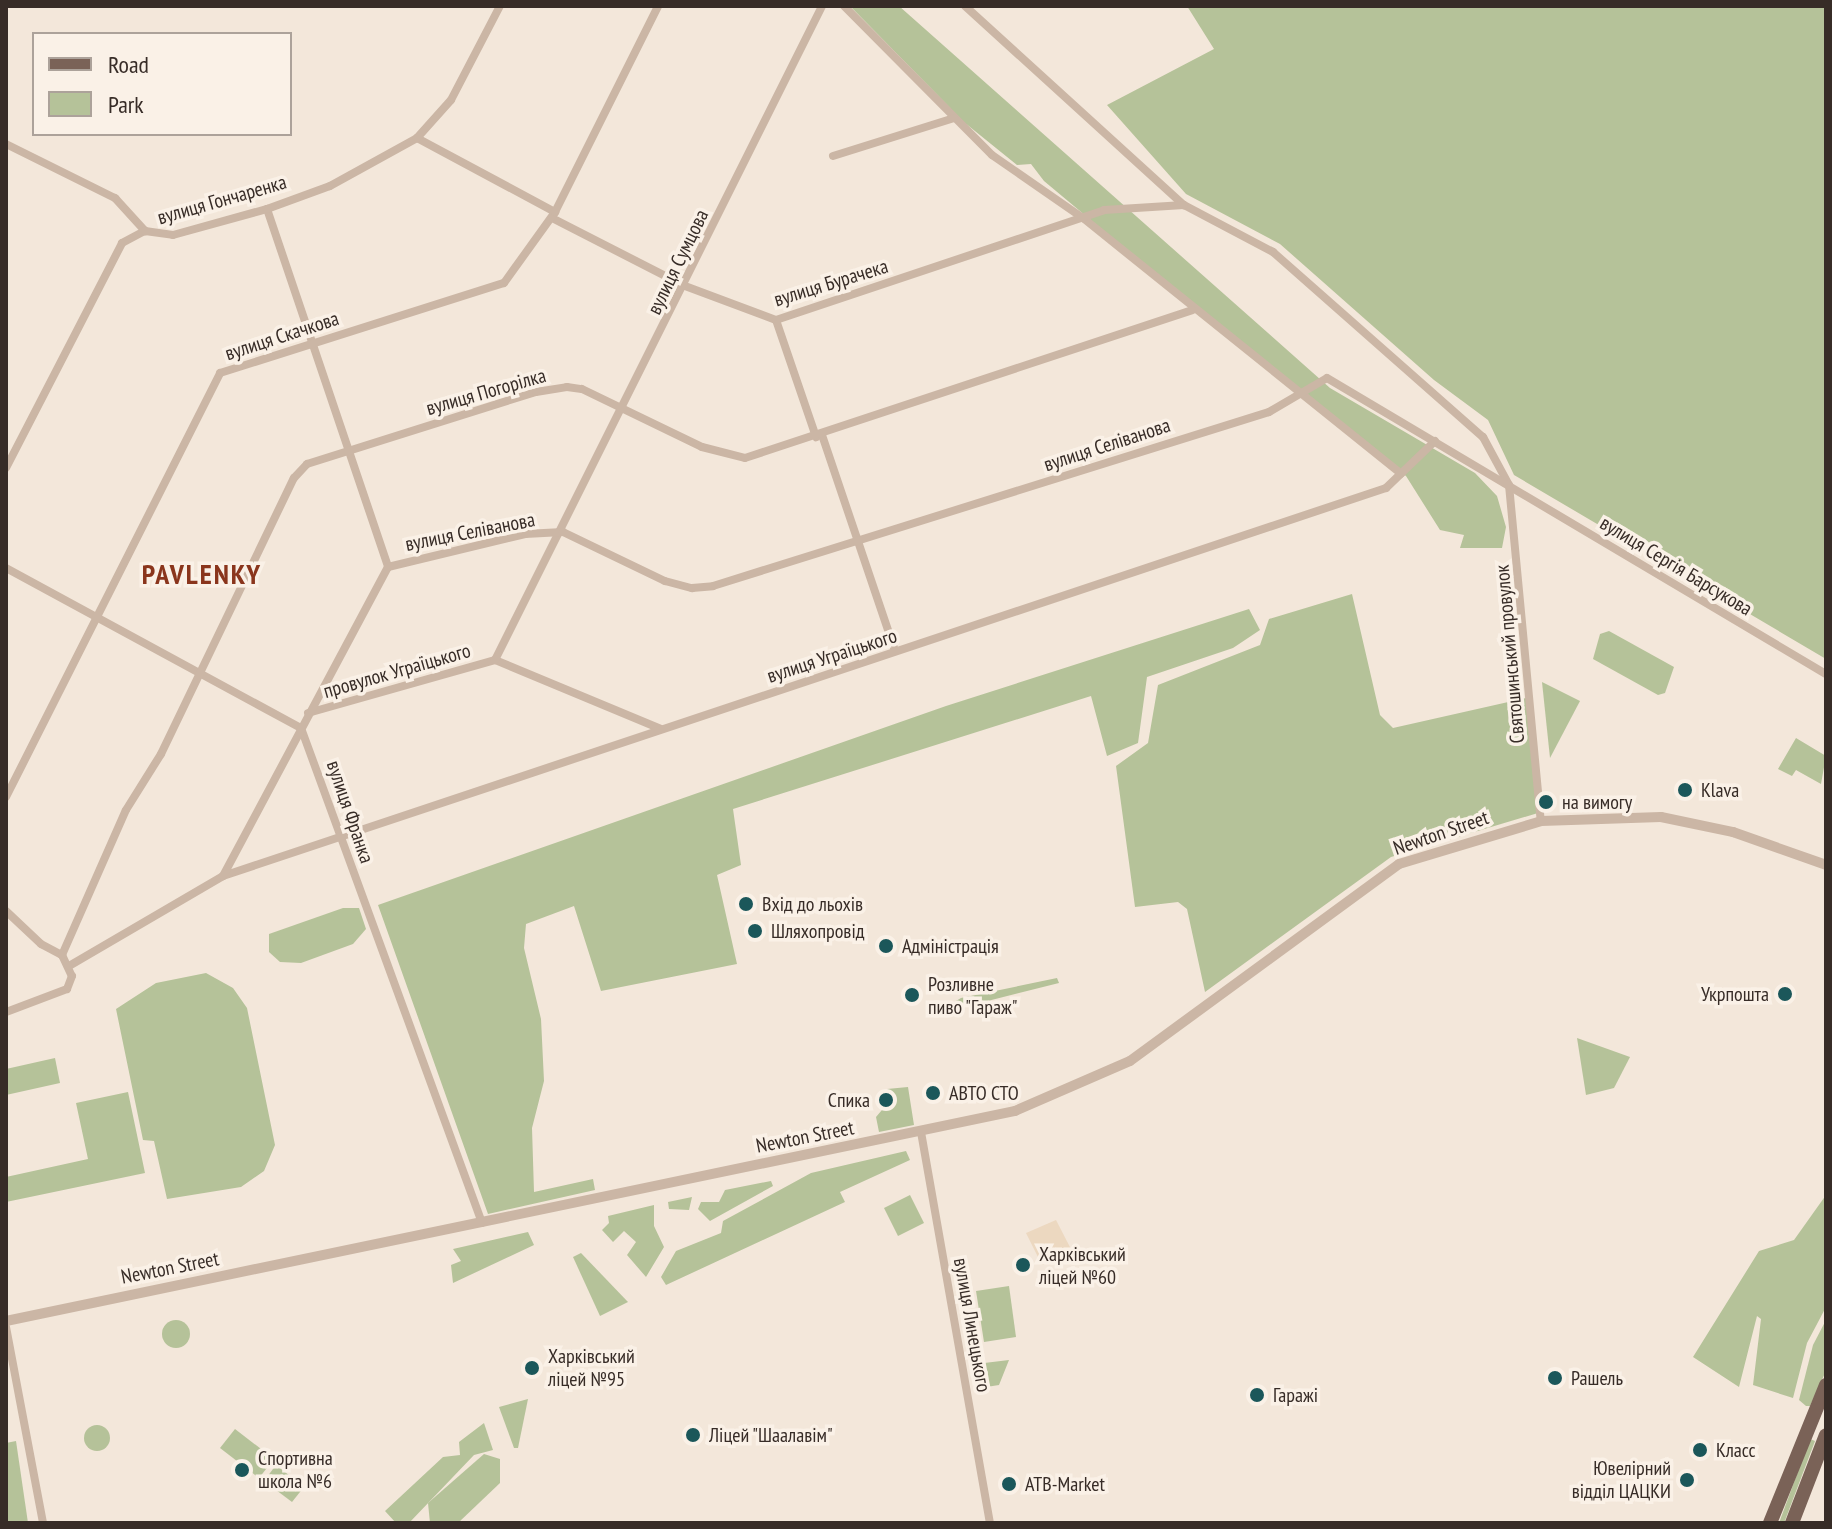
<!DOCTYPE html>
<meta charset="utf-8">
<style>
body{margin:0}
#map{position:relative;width:1832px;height:1529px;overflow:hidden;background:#f3e7da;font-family:"PT Sans Narrow",sans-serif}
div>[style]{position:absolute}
.green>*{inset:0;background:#b5c299}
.round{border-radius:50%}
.plaza>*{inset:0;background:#ecd8c0}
.minor>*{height:8px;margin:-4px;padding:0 4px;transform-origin:4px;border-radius:4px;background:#cbb6a5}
.tertiary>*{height:10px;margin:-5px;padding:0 5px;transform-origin:5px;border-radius:5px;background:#cbb6a5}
.primary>*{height:14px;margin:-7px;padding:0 7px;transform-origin:7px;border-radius:7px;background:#7a6257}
.dots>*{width:22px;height:22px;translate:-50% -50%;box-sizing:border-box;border:4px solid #faf1e7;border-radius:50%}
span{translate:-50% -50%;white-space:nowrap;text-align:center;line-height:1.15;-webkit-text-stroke:7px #faf1e7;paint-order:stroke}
.street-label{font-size:20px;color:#372c27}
.poi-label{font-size:20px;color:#372c27}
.left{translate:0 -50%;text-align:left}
.right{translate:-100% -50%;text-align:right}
.district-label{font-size:28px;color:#8a351c;font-weight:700;letter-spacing:2px}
.frame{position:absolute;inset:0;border:8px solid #372c27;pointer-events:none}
.legend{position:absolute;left:32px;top:32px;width:260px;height:104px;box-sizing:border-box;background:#faf1e7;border:2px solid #aca29a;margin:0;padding:10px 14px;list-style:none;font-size:24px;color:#372c27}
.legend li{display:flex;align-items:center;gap:16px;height:40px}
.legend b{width:40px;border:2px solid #aca29a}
</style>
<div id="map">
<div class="green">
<i style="clip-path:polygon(850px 6px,899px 6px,1330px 388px,1475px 473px,1497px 496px,1506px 527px,1502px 548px,1460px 548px,1464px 535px,1440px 530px,1406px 476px,1341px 429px,1044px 181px,1031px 164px,1017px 165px,965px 123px)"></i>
<i style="clip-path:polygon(1187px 6px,1826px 6px,1826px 659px,1514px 475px,1488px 420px,1434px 380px,1280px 244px,1186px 194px,1107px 105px,1214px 49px)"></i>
<i style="clip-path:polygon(1352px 594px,1380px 715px,1393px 728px,1526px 698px,1538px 813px,1391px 857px,1205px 992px,1187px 909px,1178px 902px,1135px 907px,1116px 766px,1148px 743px,1158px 685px,1260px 645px,1269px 619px)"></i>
<i style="clip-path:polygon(1249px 609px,1260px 630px,1233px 648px,1147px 677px,1138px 743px,1107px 756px,1091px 696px,733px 809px,741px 865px,717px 875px,737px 964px,601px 991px,574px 906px,526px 924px,524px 948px,541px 1019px,544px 1081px,532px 1128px,534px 1192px,593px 1179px,595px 1190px,488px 1214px,378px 905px,946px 706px)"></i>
<i style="clip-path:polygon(1609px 631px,1674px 667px,1665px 693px,1658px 695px,1593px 659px,1600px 634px)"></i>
<i style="clip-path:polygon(1542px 682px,1580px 701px,1550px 758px)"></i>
<i style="clip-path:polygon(1796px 738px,1826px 756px,1821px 784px,1796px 770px,1792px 776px,1778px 769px)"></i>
<i style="clip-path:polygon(343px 908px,359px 908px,366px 929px,353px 944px,301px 963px,280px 962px,269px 952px,269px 934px)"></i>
<i style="clip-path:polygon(206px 973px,233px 988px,247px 1008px,275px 1145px,264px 1171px,241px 1187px,167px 1199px,154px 1141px,143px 1140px,116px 1009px,156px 983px)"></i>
<i style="clip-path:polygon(1057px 978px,1059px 983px,964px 1007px,946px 1007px,961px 998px)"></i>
<i style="clip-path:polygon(1577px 1038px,1630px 1057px,1614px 1088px,1586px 1095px)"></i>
<i style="clip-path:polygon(55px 1058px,60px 1083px,6px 1095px,6px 1069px)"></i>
<i style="clip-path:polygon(908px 1087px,914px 1125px,879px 1132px,876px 1117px,893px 1097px,887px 1089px)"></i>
<i style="clip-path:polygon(128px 1092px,145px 1173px,6px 1202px,6px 1177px,88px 1159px,76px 1103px)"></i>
<i style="clip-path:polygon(906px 1151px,910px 1160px,840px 1192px,845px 1202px,666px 1285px,661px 1277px,676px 1251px,721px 1233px,723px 1221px,811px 1173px)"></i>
<i style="clip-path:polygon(771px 1181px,773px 1186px,710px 1221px,698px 1209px,701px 1202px,719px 1202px,725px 1190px)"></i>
<i style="clip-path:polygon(910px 1195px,924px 1223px,898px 1236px,884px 1208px)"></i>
<i style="clip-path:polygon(1826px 1195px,1826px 1307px,1807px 1343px,1793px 1398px,1753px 1385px,1761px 1319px,1757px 1316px,1739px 1387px,1693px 1357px,1759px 1251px,1794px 1240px)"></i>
<i style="clip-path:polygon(692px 1197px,689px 1210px,669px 1209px,668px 1202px)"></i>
<i style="clip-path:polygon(654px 1205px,654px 1226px,664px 1247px,646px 1277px,627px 1255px,636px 1242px,624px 1231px,613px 1242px,602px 1230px,609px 1223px,608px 1216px)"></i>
<i style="clip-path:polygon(528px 1232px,534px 1245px,453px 1283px,451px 1265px,461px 1261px,453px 1249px)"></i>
<i style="clip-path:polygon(581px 1253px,628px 1302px,600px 1316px,573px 1257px)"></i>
<i style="clip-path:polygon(1009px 1286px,1016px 1337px,984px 1342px,976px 1291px)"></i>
<i style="clip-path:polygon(1826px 1320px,1826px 1371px,1810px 1406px,1806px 1406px,1799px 1400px,1813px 1345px)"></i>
<i class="round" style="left:162px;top:1320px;width:28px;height:28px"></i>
<i style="clip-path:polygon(1009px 1360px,999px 1385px,980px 1388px,976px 1364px)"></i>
<i style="clip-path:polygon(528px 1399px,518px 1448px,514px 1448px,499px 1407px)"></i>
<i style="clip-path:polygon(484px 1423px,493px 1450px,474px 1455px,409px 1523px,396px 1523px,385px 1511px,443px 1457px,460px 1455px,459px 1442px)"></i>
<i class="round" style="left:84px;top:1425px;width:26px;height:26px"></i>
<i style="clip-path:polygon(235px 1429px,274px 1459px,259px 1478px,220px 1448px)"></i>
<i style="clip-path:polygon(1810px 1439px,1815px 1441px,1784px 1523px,1779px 1523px)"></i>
<i style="clip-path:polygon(16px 1441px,28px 1523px,6px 1523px,6px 1443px)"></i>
<i style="clip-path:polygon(484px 1454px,500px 1459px,500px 1483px,458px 1523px,430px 1523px,428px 1503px)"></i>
<i style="clip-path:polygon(276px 1465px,304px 1487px,292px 1502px,264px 1481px)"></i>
</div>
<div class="plaza">
<i style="clip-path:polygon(1056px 1220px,1072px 1251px,1042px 1265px,1026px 1233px)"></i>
</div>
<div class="minor">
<i style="left:844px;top:6px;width:210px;rotate:45.2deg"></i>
<i style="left:992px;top:155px;width:111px;rotate:34.7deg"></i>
<i style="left:1083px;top:218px;width:408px;rotate:38.8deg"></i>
<i style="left:965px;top:6px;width:296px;rotate:42.3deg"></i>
<i style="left:1184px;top:205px;width:101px;rotate:27.8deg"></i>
<i style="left:1273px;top:252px;width:280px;rotate:41.4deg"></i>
<i style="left:1483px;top:437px;width:55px;rotate:61.6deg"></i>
<i style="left:1509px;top:485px;width:338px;rotate:84.6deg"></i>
<i style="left:417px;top:138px;width:157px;rotate:28.2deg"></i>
<i style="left:6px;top:144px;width:122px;rotate:26.4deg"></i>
<i style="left:115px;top:198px;width:45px;rotate:47.7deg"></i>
<i style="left:833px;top:156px;width:127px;rotate:-17.4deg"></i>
<i style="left:267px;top:209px;width:378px;rotate:71.3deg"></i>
<i style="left:552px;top:218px;width:149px;rotate:27.1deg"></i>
<i style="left:685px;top:286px;width:97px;rotate:20.5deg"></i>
<i style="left:776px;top:320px;width:346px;rotate:-18.5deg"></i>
<i style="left:1104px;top:210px;width:80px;rotate:-3.6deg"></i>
<i style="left:776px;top:320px;width:124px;rotate:71.1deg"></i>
<i style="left:822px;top:435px;width:228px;rotate:71.3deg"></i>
<i style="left:6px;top:468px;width:253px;rotate:-62.7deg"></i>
<i style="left:122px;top:243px;width:26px;rotate:-28deg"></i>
<i style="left:145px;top:231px;width:28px;rotate:8deg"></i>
<i style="left:173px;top:235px;width:98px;rotate:-15.5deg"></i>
<i style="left:267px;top:209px;width:67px;rotate:-20.1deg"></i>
<i style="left:330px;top:186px;width:99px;rotate:-28.9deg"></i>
<i style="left:417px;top:138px;width:51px;rotate:-48.2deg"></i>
<i style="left:451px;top:100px;width:106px;rotate:-62.5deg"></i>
<i style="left:6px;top:568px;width:336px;rotate:28.5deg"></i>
<i style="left:301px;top:728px;width:527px;rotate:69.91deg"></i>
<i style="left:308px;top:713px;width:194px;rotate:-15.8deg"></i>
<i style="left:661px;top:729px;width:180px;rotate:-157.4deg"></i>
<i style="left:495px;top:660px;width:731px;rotate:-63.43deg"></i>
<i style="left:6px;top:797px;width:475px;rotate:-63.2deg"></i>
<i style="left:220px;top:373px;width:298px;rotate:-17.6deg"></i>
<i style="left:504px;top:283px;width:87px;rotate:-54.3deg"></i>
<i style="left:555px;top:212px;width:230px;rotate:-63.4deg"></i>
<i style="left:223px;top:876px;width:1226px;rotate:-18.45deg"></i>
<i style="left:1386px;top:488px;width:68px;rotate:-43.8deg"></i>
<i style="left:6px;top:911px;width:48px;rotate:43.3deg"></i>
<i style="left:41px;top:944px;width:24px;rotate:28deg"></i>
<i style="left:62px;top:955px;width:23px;rotate:65deg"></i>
<i style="left:72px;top:976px;width:14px;rotate:111deg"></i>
<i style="left:67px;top:989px;width:65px;rotate:159.3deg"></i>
<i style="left:62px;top:955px;width:158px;rotate:-66.2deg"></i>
<i style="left:126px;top:810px;width:66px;rotate:-58deg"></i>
<i style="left:161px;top:754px;width:306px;rotate:-64.3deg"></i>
<i style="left:294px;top:478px;width:19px;rotate:-47deg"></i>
<i style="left:307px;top:464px;width:240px;rotate:-17.5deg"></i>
<i style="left:536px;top:392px;width:31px;rotate:-9deg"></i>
<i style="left:567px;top:387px;width:15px;rotate:8deg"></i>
<i style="left:582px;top:389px;width:133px;rotate:25.8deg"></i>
<i style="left:702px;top:447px;width:44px;rotate:14.3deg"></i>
<i style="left:745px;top:458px;width:471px;rotate:-18.3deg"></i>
<i style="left:69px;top:966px;width:178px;rotate:-30.3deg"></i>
<i style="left:223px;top:876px;width:350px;rotate:-61.9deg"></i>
<i style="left:388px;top:567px;width:141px;rotate:-13.5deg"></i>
<i style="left:525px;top:534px;width:38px;rotate:-3deg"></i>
<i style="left:563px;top:532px;width:113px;rotate:25.7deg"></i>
<i style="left:665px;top:581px;width:28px;rotate:15deg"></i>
<i style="left:692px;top:588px;width:21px;rotate:-5deg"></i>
<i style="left:713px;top:586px;width:583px;rotate:-17.38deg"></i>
<i style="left:1269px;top:412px;width:67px;rotate:-30.4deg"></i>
<i style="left:1327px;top:378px;width:580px;rotate:30.68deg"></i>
<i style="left:921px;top:1132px;width:397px;rotate:80deg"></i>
<i style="left:6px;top:1327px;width:199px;rotate:79.3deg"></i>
</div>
<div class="tertiary">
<i style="left:6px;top:1321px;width:1031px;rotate:-11.76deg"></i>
<i style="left:1015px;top:1111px;width:125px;rotate:-23.5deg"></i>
<i style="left:1130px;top:1061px;width:333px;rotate:-36.2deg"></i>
<i style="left:1399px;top:864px;width:148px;rotate:-16.8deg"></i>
<i style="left:1541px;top:821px;width:120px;rotate:-1.9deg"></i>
<i style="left:1661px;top:817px;width:74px;rotate:11.8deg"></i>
<i style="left:1733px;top:832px;width:99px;rotate:19.5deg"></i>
</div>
<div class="primary">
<i style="left:1770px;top:1523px;width:149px;rotate:-67.9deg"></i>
<i style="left:1792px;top:1523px;width:94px;rotate:-68.9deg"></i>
</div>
<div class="dots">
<i style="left:1685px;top:790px;background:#1b575a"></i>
<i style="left:1546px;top:802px;background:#1b575a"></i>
<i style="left:746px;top:904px;background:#1b575a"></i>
<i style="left:755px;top:931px;background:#1b575a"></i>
<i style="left:886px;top:946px;background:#1b575a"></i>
<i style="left:1785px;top:994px;background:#1b575a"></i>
<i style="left:912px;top:995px;background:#1b575a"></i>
<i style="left:933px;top:1093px;background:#1b575a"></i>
<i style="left:886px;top:1100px;background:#1b575a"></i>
<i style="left:1023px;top:1265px;background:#1b575a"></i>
<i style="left:532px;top:1368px;background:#1b575a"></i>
<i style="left:1555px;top:1378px;background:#1b575a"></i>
<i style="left:1257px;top:1395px;background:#1b575a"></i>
<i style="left:693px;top:1435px;background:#1b575a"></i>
<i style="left:1700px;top:1450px;background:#1b575a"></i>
<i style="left:242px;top:1470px;background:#1b575a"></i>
<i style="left:1687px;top:1480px;background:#1b575a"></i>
<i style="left:1009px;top:1484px;background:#1b575a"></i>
</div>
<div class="street-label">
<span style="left:222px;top:200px;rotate:-16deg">вулиця Гончаренка</span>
<span style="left:678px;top:262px;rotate:-64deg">вулиця Сумцова</span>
<span style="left:831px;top:283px;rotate:-17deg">вулиця Бурачека</span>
<span style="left:282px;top:336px;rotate:-18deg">вулиця Скачкова</span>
<span style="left:486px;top:392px;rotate:-16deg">вулиця Погорілка</span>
<span style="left:1107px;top:445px;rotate:-18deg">вулиця Селіванова</span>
<span style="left:470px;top:532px;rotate:-11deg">вулиця Селіванова</span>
<span style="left:1676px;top:566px;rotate:31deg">вулиця Сергія Барсукова</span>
<span style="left:1510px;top:654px;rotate:-95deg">Святошинський провулок</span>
<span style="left:832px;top:656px;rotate:-18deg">вулиця Уграїцького</span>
<span style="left:397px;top:671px;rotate:-16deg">провулок Уграїцького</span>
<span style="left:350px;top:812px;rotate:71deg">вулиця Франка</span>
<span style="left:1441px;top:833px;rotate:-19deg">Newton Street</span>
<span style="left:805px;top:1137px;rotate:-11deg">Newton Street</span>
<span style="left:170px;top:1268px;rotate:-11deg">Newton Street</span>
<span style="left:972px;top:1325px;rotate:80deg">вулиця Линецького</span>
</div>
<div class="poi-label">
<span class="left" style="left:1701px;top:790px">Klava</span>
<span class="left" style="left:1562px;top:802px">на вимогу</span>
<span class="left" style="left:762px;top:904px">Вхід до льохів</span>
<span class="left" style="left:771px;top:931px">Шляхопровід</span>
<span class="left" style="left:902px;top:946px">Адміністрація</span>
<span class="left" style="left:928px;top:996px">Розливне<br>пиво "Гараж"</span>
<span class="right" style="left:1769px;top:994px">Укрпошта</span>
<span class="left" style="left:949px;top:1093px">АВТО СТО</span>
<span class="right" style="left:870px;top:1100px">Спика</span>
<span class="left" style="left:1039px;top:1266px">Харківський<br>ліцей №60</span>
<span class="left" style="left:548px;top:1368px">Харківський<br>ліцей №95</span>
<span class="left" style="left:1571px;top:1378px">Рашель</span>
<span class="left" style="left:1273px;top:1395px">Гаражі</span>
<span class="left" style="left:709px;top:1435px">Ліцей "Шаалавім"</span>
<span class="left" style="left:1716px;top:1450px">Класс</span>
<span class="left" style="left:258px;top:1470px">Спортивна<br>школа №6</span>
<span class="right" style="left:1671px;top:1480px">Ювелірний<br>відділ ЦАЦКИ</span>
<span class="left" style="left:1025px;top:1484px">ATB-Market</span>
</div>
<div class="district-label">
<span style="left:202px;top:574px">PAVLENKY</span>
</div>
<div class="frame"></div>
<ul class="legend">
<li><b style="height:10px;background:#7a6257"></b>Road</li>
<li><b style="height:22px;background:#b5c299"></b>Park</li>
</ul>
</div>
